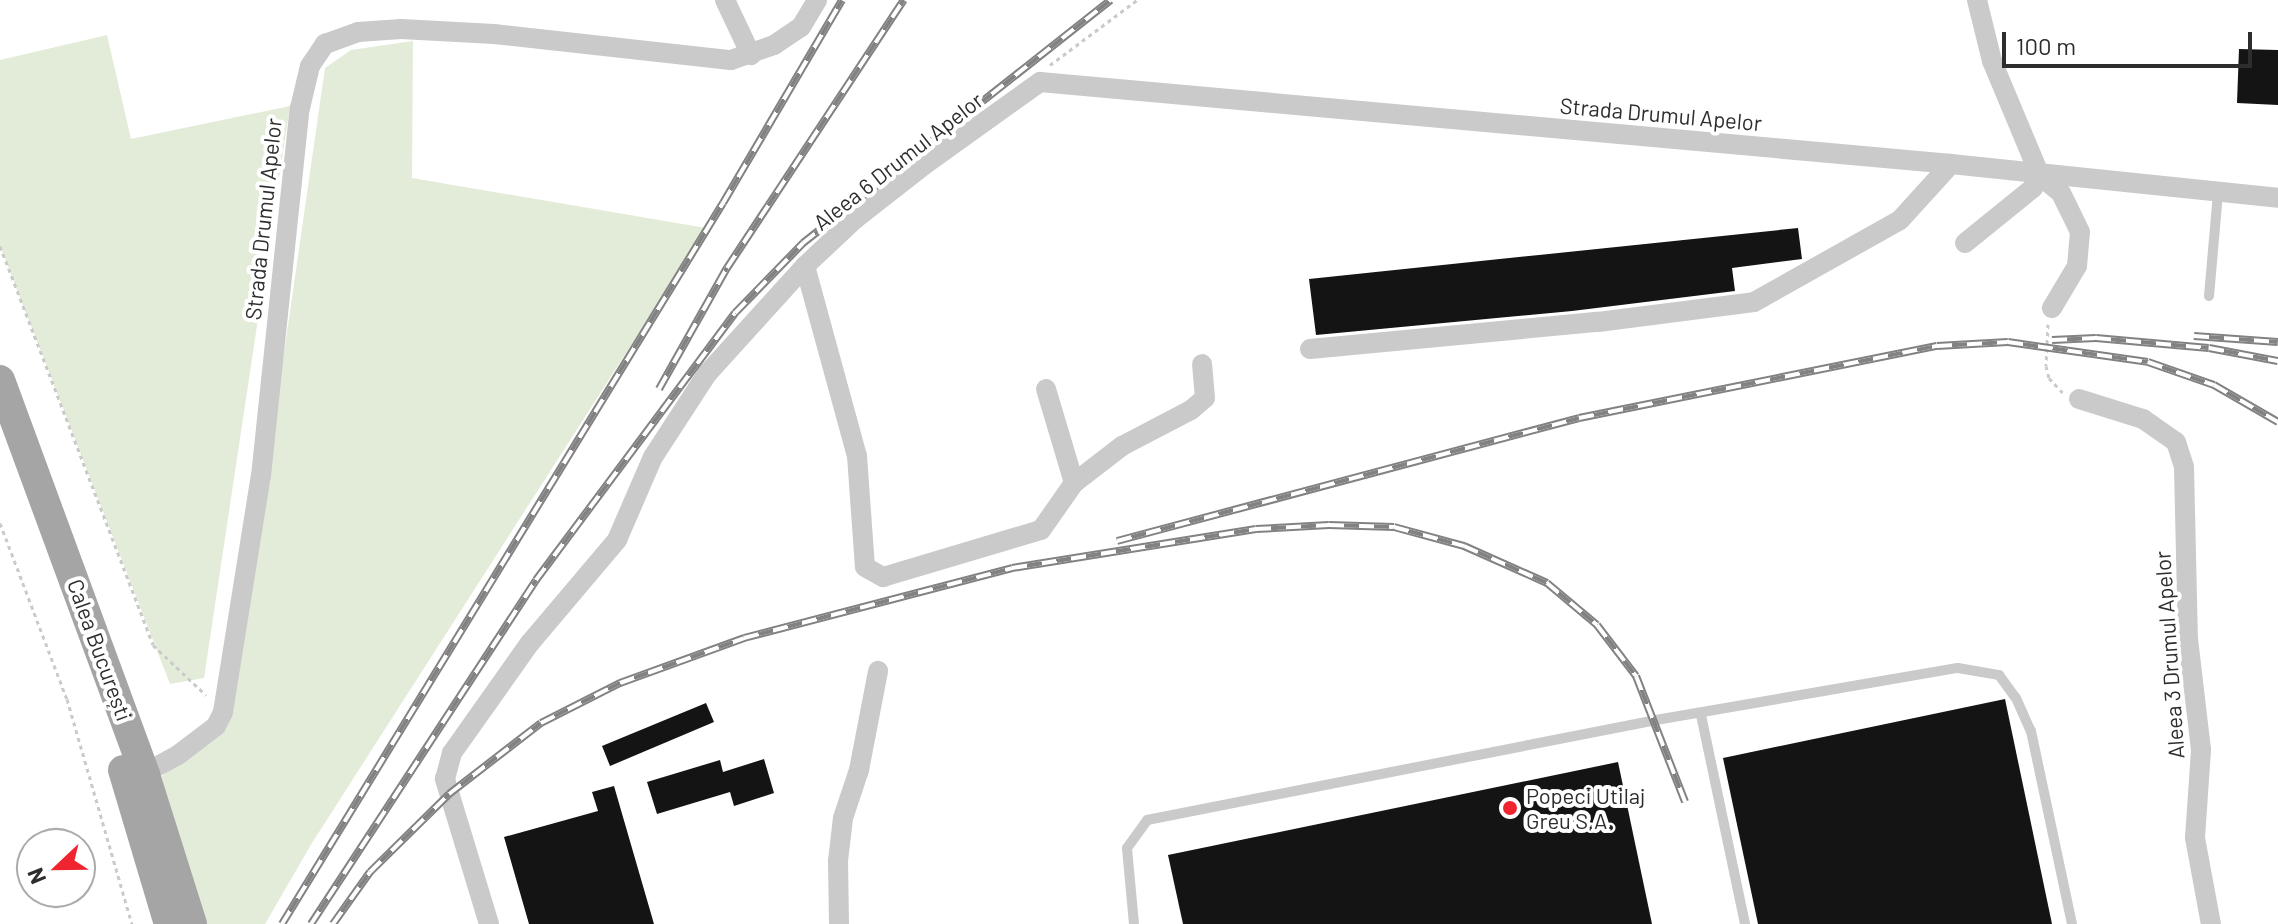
<!DOCTYPE html>
<meta charset="utf-8">
<style>
body{margin:0}
#map{position:relative;width:2278px;height:924px;overflow:hidden;background:#fff;font-family:Barlow,sans-serif}
div>[style]{position:absolute}
.green>*{inset:0;background:#e3ecd9}
.building>*{inset:0;background:#141414}
.path>*{height:3px;margin-top:-1.5px;transform-origin:0;background:repeating-linear-gradient(90deg,#cacaca 0 4px,transparent 0 8px)}
.service>*{height:10px;margin:-5px;padding:0 5px;transform-origin:5px;border-radius:5px;background:#cacaca}
.minor>*{height:20px;margin:-10px;padding:0 10px;transform-origin:10px;border-radius:10px;background:#cacaca}
.primary>*{height:30px;margin:-15px;padding:0 15px;transform-origin:15px;border-radius:15px;background:#a5a5a5}
.rail>*{height:8px;margin-top:-4px;transform-origin:0;background:repeating-linear-gradient(90deg,#fff 0 15px,#828282 0 30px);box-sizing:border-box;border-block:2px solid #828282}
.dots>*{width:22px;height:22px;translate:-50% -50%;box-sizing:border-box;border:4px solid #fff;border-radius:50%}
span{translate:-50% -50%;white-space:nowrap;text-align:center;line-height:1.15;-webkit-text-stroke:8px #fff;paint-order:stroke}
.street-label{font-size:22px;color:#2d2d2d}
.poi-label{font-size:22px;color:#2d2d2d}
.left{translate:0 -50%;text-align:left}
.north{position:absolute;left:16px;top:828px;width:80px;height:80px;box-sizing:border-box;background:#fff;border:2px solid #ababab;border-radius:50%;rotate:248deg;font-size:22px;font-weight:700;line-height:32px;text-align:center;color:#2d2d2d}
.north::after{content:'';display:block;margin:auto;width:28px;height:36px;background:#ef242f;clip-path:polygon(50% 0,100% 100%,50% 72%,0 100%)}
.scale{position:absolute;left:2002px;top:32px;width:250px;height:36px;box-sizing:border-box;border:4px solid #2d2d2d;border-top:0;padding-left:10px;font-size:24px;line-height:28px;white-space:nowrap;color:#2d2d2d;-webkit-text-stroke:6px #fff;paint-order:stroke}
</style>
<div id="map">
<div class="green">
<i style="clip-path:polygon(107px 35px,131px 139px,290px 106px,204px 678px,170px 684px,0 246px,0 60px)"></i>
<i style="clip-path:polygon(413px 41px,412px 178px,706px 228px,312px 843px,265px 924px,205px 924px,160px 778px,232px 715px,325px 68px,351px 50px)"></i>
</div>
<div class="building">
<i style="clip-path:polygon(2239px 49px,2278px 50px,2278px 105px,2237px 103px)"></i>
<i style="clip-path:polygon(1798px 228px,1802px 259px,1732px 268px,1735px 291px,1572px 311px,1316px 335px,1309px 279px)"></i>
<i style="clip-path:polygon(2005px 699px,2052px 924px,1758px 924px,1723px 758px)"></i>
<i style="clip-path:polygon(706px 703px,714px 722px,610px 766px,602px 746px)"></i>
<i style="clip-path:polygon(764px 759px,774px 793px,734px 806px,730px 792px,657px 814px,647px 782px,720px 760px,723px 772px)"></i>
<i style="clip-path:polygon(1618px 762px,1652px 924px,1183px 924px,1168px 855px)"></i>
<i style="clip-path:polygon(614px 786px,654px 924px,529px 924px,504px 837px,598px 811px,592px 792px)"></i>
</div>
<div class="path">
<i style="left:1050px;top:65px;width:109px;rotate:-36.8deg"></i>
<i style="left:0;top:246px;width:427px;rotate:69deg"></i>
<i style="left:153px;top:645px;width:73px;rotate:43.3deg"></i>
<i style="left:2048px;top:324px;width:42px;rotate:92.7deg"></i>
<i style="left:2046px;top:366px;width:12px;rotate:76deg"></i>
<i style="left:2049px;top:378px;width:22px;rotate:47deg"></i>
<i style="left:0;top:523px;width:188px;rotate:69.2deg"></i>
<i style="left:67px;top:699px;width:234px;rotate:73.9deg"></i>
</div>
<div class="service">
<i style="left:2209px;top:296px;width:103px;rotate:-85deg"></i>
<i style="left:1701px;top:715px;width:214px;rotate:78.1deg"></i>
<i style="left:1134px;top:924px;width:76px;rotate:-95.3deg"></i>
<i style="left:1127px;top:848px;width:34px;rotate:-54deg"></i>
<i style="left:1147px;top:820px;width:519px;rotate:-11.11deg"></i>
<i style="left:1656px;top:720px;width:306px;rotate:-9.8deg"></i>
<i style="left:1958px;top:668px;width:42px;rotate:9.7deg"></i>
<i style="left:1999px;top:675px;width:29px;rotate:54deg"></i>
<i style="left:2016px;top:698px;width:36px;rotate:66deg"></i>
<i style="left:2031px;top:731px;width:197px;rotate:78deg"></i>
</div>
<div class="minor">
<i style="left:725px;top:0;width:61px;rotate:64.7deg"></i>
<i style="left:1977px;top:0;width:63px;rotate:76.2deg"></i>
<i style="left:1992px;top:61px;width:125px;rotate:67.3deg"></i>
<i style="left:1965px;top:243px;width:87px;rotate:-39deg"></i>
<i style="left:2033px;top:188px;width:14px;rotate:-60deg"></i>
<i style="left:2040px;top:176px;width:27px;rotate:39deg"></i>
<i style="left:2061px;top:193px;width:43px;rotate:64deg"></i>
<i style="left:2080px;top:232px;width:34px;rotate:95deg"></i>
<i style="left:2077px;top:266px;width:49px;rotate:120.8deg"></i>
<i style="left:805px;top:266px;width:197px;rotate:74.7deg"></i>
<i style="left:857px;top:456px;width:111px;rotate:85.9deg"></i>
<i style="left:865px;top:567px;width:21px;rotate:29deg"></i>
<i style="left:883px;top:577px;width:165px;rotate:-16.6deg"></i>
<i style="left:1041px;top:530px;width:57px;rotate:-54.9deg"></i>
<i style="left:1074px;top:483px;width:61px;rotate:-37.6deg"></i>
<i style="left:1122px;top:446px;width:78px;rotate:-27.6deg"></i>
<i style="left:1191px;top:410px;width:18px;rotate:-41deg"></i>
<i style="left:1205px;top:398px;width:34px;rotate:-95deg"></i>
<i style="left:1310px;top:349px;width:289px;rotate:-5.4deg"></i>
<i style="left:1598px;top:322px;width:157px;rotate:-7.3deg"></i>
<i style="left:1754px;top:302px;width:167px;rotate:-29.3deg"></i>
<i style="left:1900px;top:220px;width:76px;rotate:-47.7deg"></i>
<i style="left:1046px;top:389px;width:98px;rotate:73.4deg"></i>
<i style="left:2079px;top:399px;width:67px;rotate:17.4deg"></i>
<i style="left:2143px;top:419px;width:40px;rotate:34.9deg"></i>
<i style="left:2176px;top:442px;width:26px;rotate:72deg"></i>
<i style="left:2184px;top:467px;width:172px;rotate:88.7deg"></i>
<i style="left:2188px;top:639px;width:112px;rotate:83.3deg"></i>
<i style="left:2201px;top:750px;width:88px;rotate:93.9deg"></i>
<i style="left:2195px;top:838px;width:87px;rotate:79.5deg"></i>
<i style="left:134px;top:779px;width:50px;rotate:-28.6deg"></i>
<i style="left:178px;top:755px;width:48px;rotate:-37.3deg"></i>
<i style="left:216px;top:726px;width:16px;rotate:-63deg"></i>
<i style="left:223px;top:712px;width:239px;rotate:-80.9deg"></i>
<i style="left:261px;top:476px;width:370px;rotate:-84deg"></i>
<i style="left:300px;top:108px;width:43px;rotate:-76.6deg"></i>
<i style="left:310px;top:66px;width:27px;rotate:-56deg"></i>
<i style="left:325px;top:44px;width:35px;rotate:-20deg"></i>
<i style="left:358px;top:32px;width:43px;rotate:-4deg"></i>
<i style="left:401px;top:29px;width:93px;rotate:3.1deg"></i>
<i style="left:494px;top:34px;width:238px;rotate:6.3deg"></i>
<i style="left:731px;top:60px;width:46px;rotate:-19.2deg"></i>
<i style="left:774px;top:45px;width:32px;rotate:-34deg"></i>
<i style="left:801px;top:27px;width:31px;rotate:-59deg"></i>
<i style="left:489px;top:924px;width:152px;rotate:-106.9deg"></i>
<i style="left:445px;top:779px;width:27px;rotate:-75deg"></i>
<i style="left:452px;top:753px;width:135px;rotate:-54.7deg"></i>
<i style="left:530px;top:643px;width:135px;rotate:-49.8deg"></i>
<i style="left:617px;top:540px;width:90px;rotate:-66.6deg"></i>
<i style="left:653px;top:457px;width:99px;rotate:-57deg"></i>
<i style="left:707px;top:374px;width:146px;rotate:-47.8deg"></i>
<i style="left:805px;top:266px;width:69px;rotate:-43.2deg"></i>
<i style="left:855px;top:219px;width:88px;rotate:-38deg"></i>
<i style="left:924px;top:165px;width:143px;rotate:-35.6deg"></i>
<i style="left:1040px;top:82px;width:915px;rotate:5.14deg"></i>
<i style="left:1951px;top:164px;width:329px;rotate:5.9deg"></i>
<i style="left:839px;top:924px;width:63px;rotate:-90.9deg"></i>
<i style="left:838px;top:861px;width:43px;rotate:-83.4deg"></i>
<i style="left:843px;top:818px;width:51px;rotate:-71.6deg"></i>
<i style="left:859px;top:770px;width:101px;rotate:-79.1deg"></i>
</div>
<div class="primary">
<i style="left:0;top:380px;width:421px;rotate:69.8deg"></i>
<i style="left:145px;top:775px;width:156px;rotate:72.5deg"></i>
<i style="left:123px;top:770px;width:161px;rotate:73.4deg"></i>
</div>
<div class="rail">
<i style="left:2194px;top:336px;width:84px;rotate:4.1deg"></i>
<i style="left:2052px;top:340px;width:44px;rotate:-2.6deg"></i>
<i style="left:2096px;top:338px;width:113px;rotate:5.1deg"></i>
<i style="left:2209px;top:348px;width:70px;rotate:10.7deg"></i>
<i style="left:659px;top:389px;width:139px;rotate:-60.7deg"></i>
<i style="left:727px;top:268px;width:321px;rotate:-56.6deg"></i>
<i style="left:1117px;top:541px;width:478px;rotate:-14.9deg"></i>
<i style="left:1579px;top:418px;width:365px;rotate:-11.4deg"></i>
<i style="left:1937px;top:346px;width:71px;rotate:-3.2deg"></i>
<i style="left:2008px;top:342px;width:141px;rotate:8.1deg"></i>
<i style="left:2148px;top:362px;width:70px;rotate:19.2deg"></i>
<i style="left:2214px;top:385px;width:74px;rotate:30deg"></i>
<i style="left:282px;top:924px;width:845px;rotate:-58.55deg"></i>
<i style="left:723px;top:203px;width:235px;rotate:-59.6deg"></i>
<i style="left:311px;top:924px;width:411px;rotate:-56.8deg"></i>
<i style="left:536px;top:580px;width:333px;rotate:-53.3deg"></i>
<i style="left:735px;top:313px;width:98px;rotate:-45.8deg"></i>
<i style="left:803px;top:243px;width:392px;rotate:-38.3deg"></i>
<i style="left:333px;top:924px;width:64px;rotate:-54.6deg"></i>
<i style="left:370px;top:872px;width:111px;rotate:-44.6deg"></i>
<i style="left:449px;top:794px;width:116px;rotate:-37.7deg"></i>
<i style="left:541px;top:723px;width:89px;rotate:-26.9deg"></i>
<i style="left:620px;top:683px;width:132px;rotate:-19.9deg"></i>
<i style="left:744px;top:638px;width:277px;rotate:-14.6deg"></i>
<i style="left:1012px;top:568px;width:247px;rotate:-9.1deg"></i>
<i style="left:1256px;top:529px;width:73px;rotate:-3.1deg"></i>
<i style="left:1329px;top:525px;width:65px;rotate:1.8deg"></i>
<i style="left:1394px;top:527px;width:73px;rotate:15.2deg"></i>
<i style="left:1464px;top:546px;width:91px;rotate:24deg"></i>
<i style="left:1547px;top:583px;width:65px;rotate:40deg"></i>
<i style="left:1597px;top:625px;width:64px;rotate:52.6deg"></i>
<i style="left:1636px;top:676px;width:135px;rotate:68.7deg"></i>
</div>
<div class="dots">
<i style="left:1510px;top:808px;background:#ef242f"></i>
</div>
<div class="street-label">
<span style="left:1661px;top:114px;rotate:5deg">Strada Drumul Apelor</span>
<span style="left:898px;top:161px;rotate:-38deg">Aleea 6 Drumul Apelor</span>
<span style="left:263px;top:219px;rotate:-84deg">Strada Drumul Apelor</span>
<span style="left:100px;top:650px;rotate:70deg">Calea București</span>
<span style="left:2169px;top:655px;rotate:-94deg">Aleea 3 Drumul Apelor</span>
</div>
<div class="poi-label">
<span class="left" style="left:1526px;top:808px">Popeci Utilaj<br>Greu S.A.</span>
</div>
<div class="north">N</div>
<div class="scale">100 m</div>
</div>
